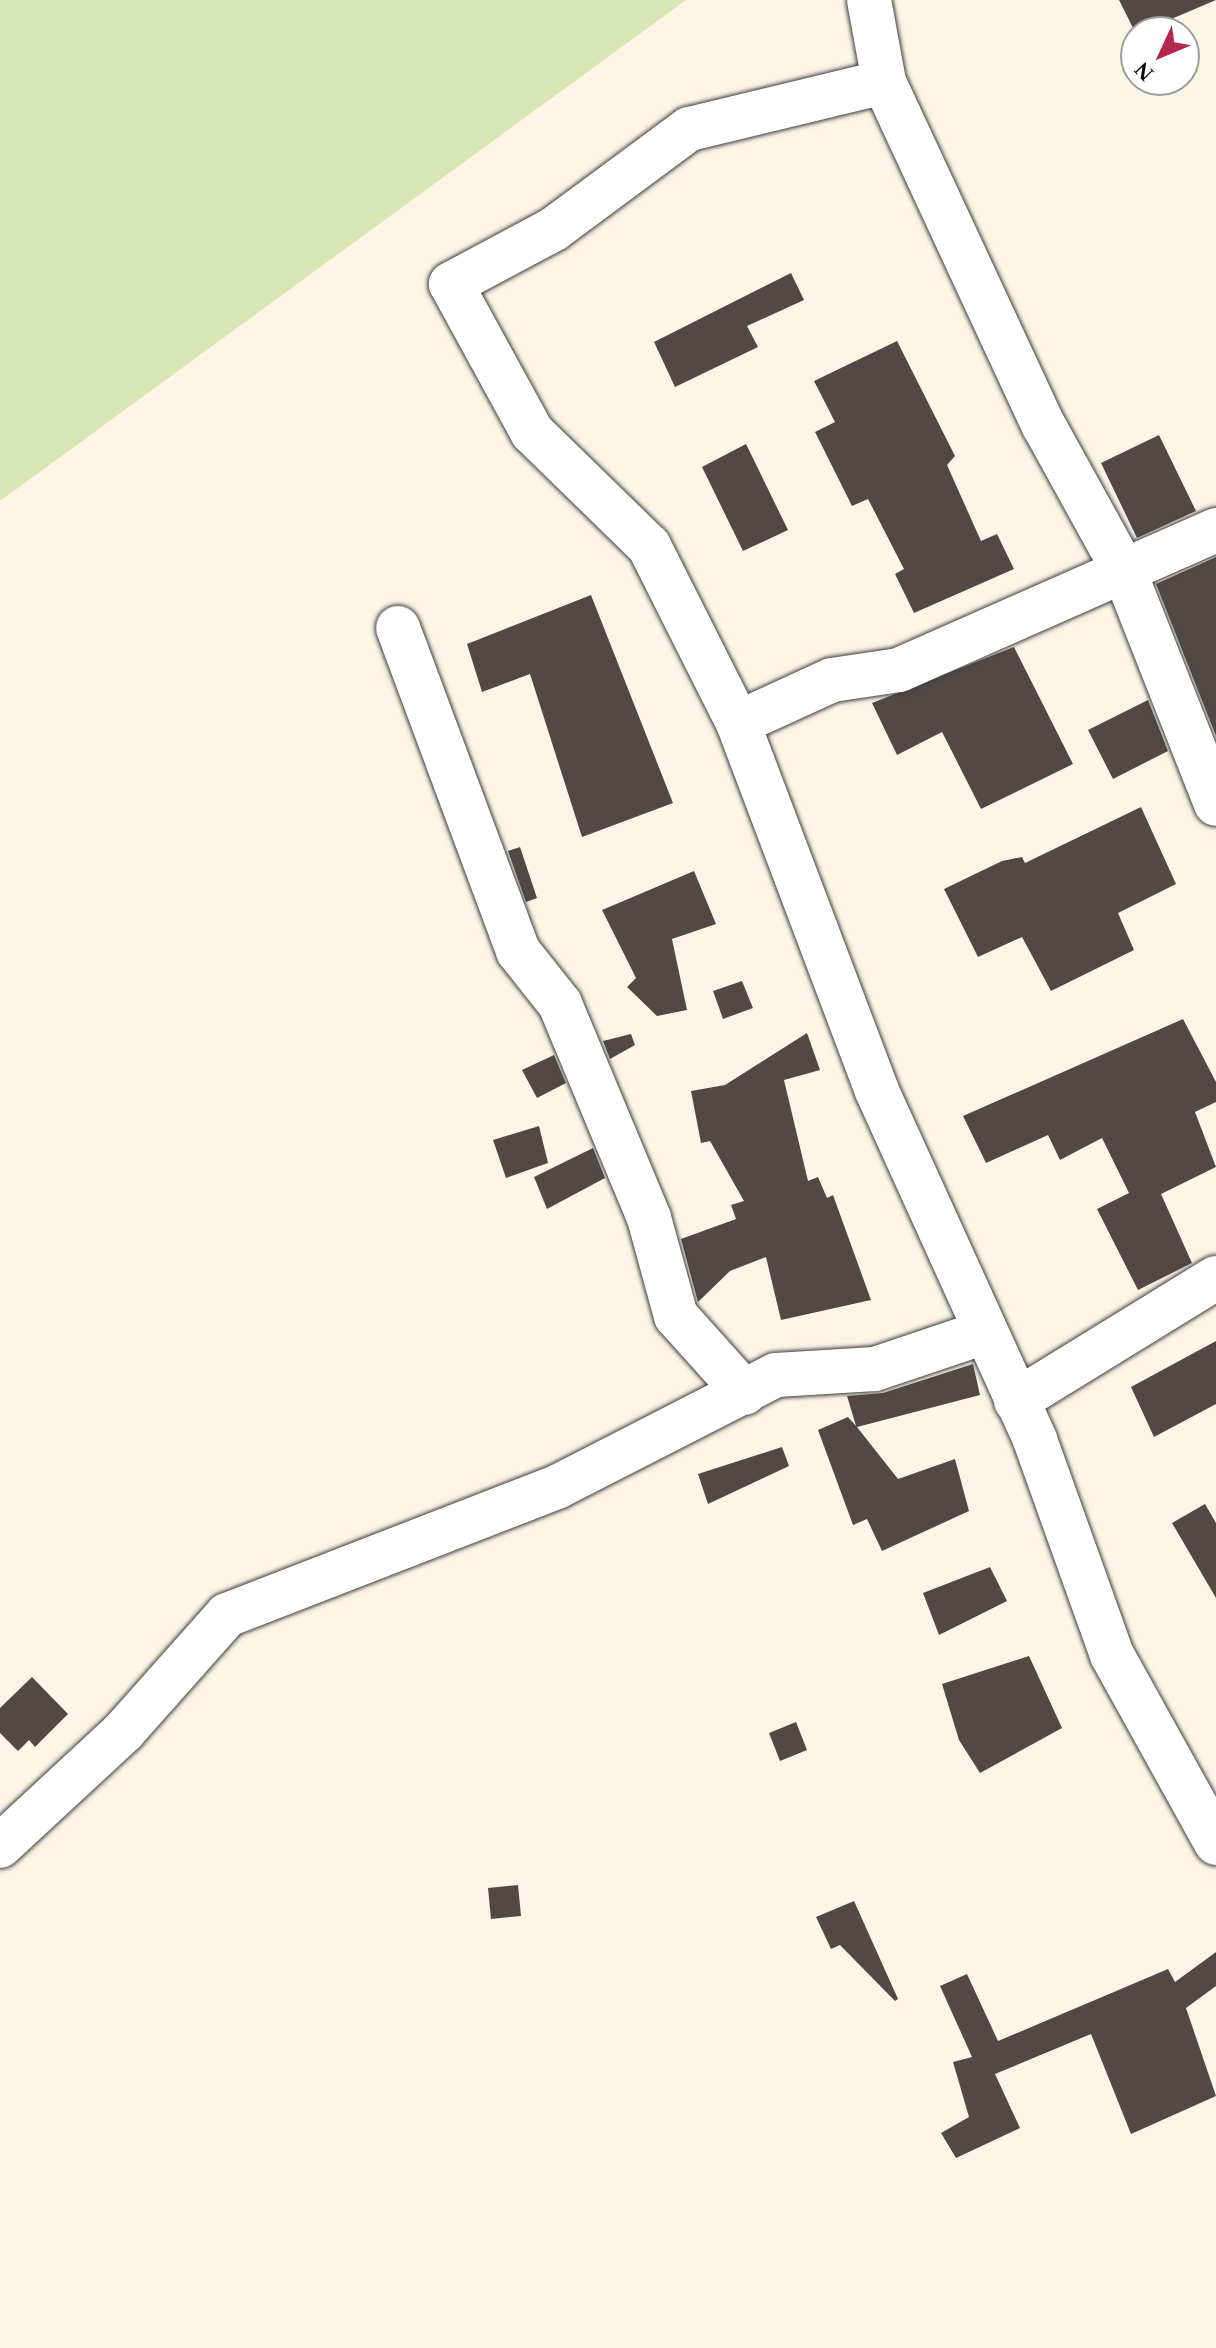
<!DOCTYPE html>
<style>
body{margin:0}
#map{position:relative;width:1216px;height:2348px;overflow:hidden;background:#fef5e7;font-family:"Times New Roman",serif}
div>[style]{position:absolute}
.green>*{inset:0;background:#d8e6b3}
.building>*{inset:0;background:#524947}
.roads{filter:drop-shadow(0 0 2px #3d3d3d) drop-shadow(0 0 2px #3d3d3d)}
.minor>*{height:44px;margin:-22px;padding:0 22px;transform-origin:22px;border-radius:22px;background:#fff}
span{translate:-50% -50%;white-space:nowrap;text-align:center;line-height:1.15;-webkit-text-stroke:8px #fff;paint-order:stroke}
.north{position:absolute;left:1120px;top:16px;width:80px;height:80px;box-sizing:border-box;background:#fff;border:2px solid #9d9d9d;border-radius:50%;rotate:226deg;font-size:22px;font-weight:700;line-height:32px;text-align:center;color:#0a0a0a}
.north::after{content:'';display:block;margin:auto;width:28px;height:36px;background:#b4284c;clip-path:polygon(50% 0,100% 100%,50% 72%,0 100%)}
</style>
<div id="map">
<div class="green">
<i style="clip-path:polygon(0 0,686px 0,0 501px)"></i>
</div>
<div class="building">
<i style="clip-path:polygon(1119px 0,1216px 0,1136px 34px)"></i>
<i style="clip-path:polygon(791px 273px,804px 300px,747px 326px,758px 347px,675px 387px,654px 342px)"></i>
<i style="clip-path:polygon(897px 341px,955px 456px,947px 465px,981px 541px,997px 534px,1014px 569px,914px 613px,895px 574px,904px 569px,868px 499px,852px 506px,815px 432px,835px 422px,814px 381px)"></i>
<i style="clip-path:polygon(1159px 435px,1196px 511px,1137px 538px,1101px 463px)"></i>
<i style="clip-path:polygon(746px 444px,788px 530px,743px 551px,702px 467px)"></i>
<i style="clip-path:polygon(1216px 557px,1216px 736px,1156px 584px)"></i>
<i style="clip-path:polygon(591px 595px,673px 803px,582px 837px,530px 674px,482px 692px,467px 644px)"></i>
<i style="clip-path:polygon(1014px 647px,1073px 764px,981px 809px,942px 732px,897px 755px,872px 703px)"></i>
<i style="clip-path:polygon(1148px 700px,1168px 751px,1113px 779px,1088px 730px)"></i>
<i style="clip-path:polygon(1141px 807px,1176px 884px,1118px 913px,1134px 950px,1051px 991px,1022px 937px,978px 957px,944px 889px,1002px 861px,1022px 857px,1025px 863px)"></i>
<i style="clip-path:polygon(520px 847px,537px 898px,526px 902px,508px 851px)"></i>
<i style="clip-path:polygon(694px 871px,716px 924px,672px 939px,687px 1010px,657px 1016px,627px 987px,636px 978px,602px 910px)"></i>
<i style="clip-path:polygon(742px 981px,753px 1008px,723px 1019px,713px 991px)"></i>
<i style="clip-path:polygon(1183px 1019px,1216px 1082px,1216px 1102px,1195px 1112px,1216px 1167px,1161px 1194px,1192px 1263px,1138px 1290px,1097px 1209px,1129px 1193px,1102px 1138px,1060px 1160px,1048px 1135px,986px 1163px,963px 1116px)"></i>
<i style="clip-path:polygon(807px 1033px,820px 1070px,784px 1080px,808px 1181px,818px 1177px,827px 1198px,833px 1195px,871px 1300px,781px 1320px,766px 1257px,730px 1271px,698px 1302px,681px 1239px,736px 1219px,731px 1205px,744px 1201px,710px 1141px,701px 1143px,691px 1091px,725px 1085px)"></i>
<i style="clip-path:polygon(631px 1034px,635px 1045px,610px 1059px,603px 1041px)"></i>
<i style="clip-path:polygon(554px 1055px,566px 1083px,537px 1098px,522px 1070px)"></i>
<i style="clip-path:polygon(539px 1126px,548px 1163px,506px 1178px,493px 1140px)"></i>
<i style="clip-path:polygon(593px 1148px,605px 1178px,547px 1209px,534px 1177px)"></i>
<i style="clip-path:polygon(1216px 1341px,1216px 1404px,1154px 1437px,1131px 1387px)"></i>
<i style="clip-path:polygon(973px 1364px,980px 1395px,857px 1427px,898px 1479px,955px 1459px,969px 1511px,882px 1551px,867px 1519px,853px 1525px,818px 1430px,848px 1417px,856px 1426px,847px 1396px,883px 1393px)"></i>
<i style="clip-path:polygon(782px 1447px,789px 1466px,708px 1504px,698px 1474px)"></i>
<i style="clip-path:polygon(1205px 1504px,1216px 1523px,1216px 1598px,1172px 1523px)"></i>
<i style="clip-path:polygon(990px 1567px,1007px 1601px,939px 1635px,923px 1593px)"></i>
<i style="clip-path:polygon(1029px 1656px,1062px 1728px,980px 1773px,959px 1740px,942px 1684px)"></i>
<i style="clip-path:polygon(32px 1677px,68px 1714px,35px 1747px,29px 1740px,18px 1751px,0 1733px,0 1708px)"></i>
<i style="clip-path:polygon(796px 1722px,807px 1750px,780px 1761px,769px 1733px)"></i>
<i style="clip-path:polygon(518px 1885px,521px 1916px,491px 1919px,488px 1888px)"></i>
<i style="clip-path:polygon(854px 1901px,898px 1999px,895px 2001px,840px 1945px,831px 1949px,816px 1917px)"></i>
<i style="clip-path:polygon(1216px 1952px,1216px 1986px,1186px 2008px,1216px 2096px,1131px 2134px,1091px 2034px,995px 2074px,1020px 2128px,956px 2158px,941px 2133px,969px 2117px,953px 2062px,972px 2057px,940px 1986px,967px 1974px,998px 2041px,1168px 1969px,1175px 1982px)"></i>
</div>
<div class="roads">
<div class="minor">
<i style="left:869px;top:0;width:83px;rotate:79.6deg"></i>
<i style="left:884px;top:82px;width:201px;rotate:166.4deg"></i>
<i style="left:689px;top:129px;width:168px;rotate:143.5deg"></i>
<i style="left:554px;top:229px;width:117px;rotate:151.9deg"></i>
<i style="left:451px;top:284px;width:169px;rotate:61.3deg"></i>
<i style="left:532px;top:432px;width:163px;rotate:44.3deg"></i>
<i style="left:649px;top:546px;width:198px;rotate:63.3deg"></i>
<i style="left:738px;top:723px;width:393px;rotate:69.3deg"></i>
<i style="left:877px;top:1091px;width:383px;rotate:65.6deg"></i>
<i style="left:1035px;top:1440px;width:228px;rotate:70.3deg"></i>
<i style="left:1112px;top:1655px;width:215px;rotate:61deg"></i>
<i style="left:884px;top:82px;width:379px;rotate:65.1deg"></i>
<i style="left:1044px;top:426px;width:168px;rotate:61.1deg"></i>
<i style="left:1125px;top:573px;width:248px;rotate:68.5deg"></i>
<i style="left:398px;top:628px;width:345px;rotate:69.6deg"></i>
<i style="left:518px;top:951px;width:68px;rotate:51.6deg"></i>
<i style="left:560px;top:1004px;width:232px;rotate:67.4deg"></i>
<i style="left:649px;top:1218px;width:102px;rotate:74.6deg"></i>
<i style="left:676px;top:1316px;width:103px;rotate:48.1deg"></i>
<i style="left:738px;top:723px;width:103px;rotate:-24.6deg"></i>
<i style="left:832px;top:680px;width:68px;rotate:-8.5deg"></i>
<i style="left:899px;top:670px;width:347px;rotate:-23.8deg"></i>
<i style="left:1016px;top:1401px;width:235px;rotate:-31.6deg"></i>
<i style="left:0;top:1846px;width:169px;rotate:-42.8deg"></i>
<i style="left:124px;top:1731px;width:155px;rotate:-48.4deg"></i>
<i style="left:227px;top:1615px;width:354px;rotate:-21.2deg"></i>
<i style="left:557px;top:1487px;width:246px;rotate:-27.1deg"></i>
<i style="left:776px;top:1375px;width:99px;rotate:-3.5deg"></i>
<i style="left:875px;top:1369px;width:113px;rotate:-18.6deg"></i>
</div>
</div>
<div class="north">N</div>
</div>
